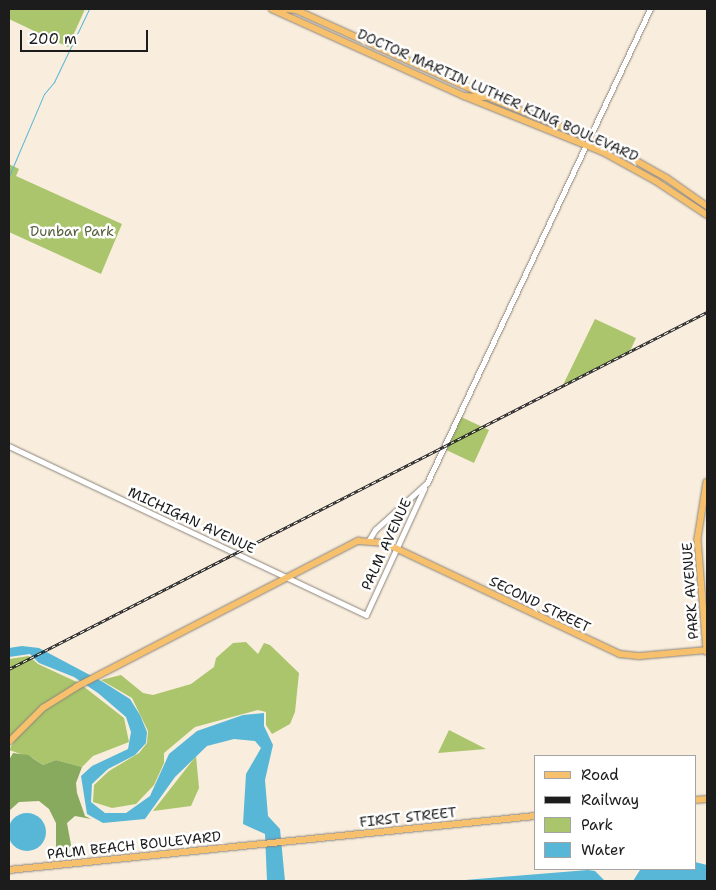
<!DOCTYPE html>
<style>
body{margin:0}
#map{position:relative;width:716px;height:890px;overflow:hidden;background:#f9eddd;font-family:"Shantell Sans",sans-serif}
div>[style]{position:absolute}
.green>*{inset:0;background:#aac56b}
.forest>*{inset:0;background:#87aa5f}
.water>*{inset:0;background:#58b7d6}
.round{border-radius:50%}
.stream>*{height:1px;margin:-0.5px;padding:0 0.5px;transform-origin:0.5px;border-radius:0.5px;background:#58b7d6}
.roads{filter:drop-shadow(0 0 1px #8a847c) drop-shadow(0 0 1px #8a847c)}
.tertiary>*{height:4.5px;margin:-2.25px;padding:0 2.25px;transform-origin:2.25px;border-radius:2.25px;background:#fff}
.primary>*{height:5.5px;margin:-2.75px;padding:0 2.75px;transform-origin:2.75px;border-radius:2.75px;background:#f7c06c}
.rail>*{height:3px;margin-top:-1.5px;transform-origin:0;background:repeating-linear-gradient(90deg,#fff 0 4px,#1c1c1c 0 8px);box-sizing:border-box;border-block:1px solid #1c1c1c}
span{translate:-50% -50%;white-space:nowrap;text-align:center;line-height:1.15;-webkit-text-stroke:5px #fff;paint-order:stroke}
.street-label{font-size:14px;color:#1c1c1c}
.park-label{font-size:14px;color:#55603c}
.frame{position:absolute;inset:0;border:10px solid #1c1c1c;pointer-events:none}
.legend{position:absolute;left:534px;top:755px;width:162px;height:115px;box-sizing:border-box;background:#fff;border:1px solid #a4a4a4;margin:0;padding:6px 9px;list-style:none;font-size:15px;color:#1c1c1c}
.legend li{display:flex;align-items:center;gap:10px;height:25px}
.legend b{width:25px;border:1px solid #a4a4a4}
.scale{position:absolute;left:20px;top:30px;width:128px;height:22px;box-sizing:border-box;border:2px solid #1c1c1c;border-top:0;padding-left:6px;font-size:15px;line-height:18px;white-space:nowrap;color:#1c1c1c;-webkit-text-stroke:4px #fff;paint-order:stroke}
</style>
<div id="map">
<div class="green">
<i style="clip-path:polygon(9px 9px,85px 9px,68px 47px,9px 19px)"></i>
<i style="clip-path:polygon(9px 164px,19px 169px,16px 176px,122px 224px,101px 274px,9px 232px)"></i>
<i style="clip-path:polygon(595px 319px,636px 338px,630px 351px,563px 385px)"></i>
<i style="clip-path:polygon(459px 416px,489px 430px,474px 463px,444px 449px)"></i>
<i style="clip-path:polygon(246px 642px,258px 654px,264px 643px,270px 645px,299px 673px,295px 712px,290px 724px,272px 734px,266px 725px,266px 712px,258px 710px,195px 727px,164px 753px,164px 763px,154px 785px,136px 804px,112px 808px,93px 802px,94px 785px,109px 771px,139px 753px,147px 743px,148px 731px,132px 698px,101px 680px,121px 675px,143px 693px,153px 695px,191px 684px,214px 667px,216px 658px,233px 643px)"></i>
<i style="clip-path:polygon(29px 656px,38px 664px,79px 683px,42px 706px,9px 738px,9px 659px)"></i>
<i style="clip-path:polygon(83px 686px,124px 718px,129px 742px,93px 756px,82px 767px,56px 760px,43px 765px,33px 758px,9px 750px,20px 732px,44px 710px)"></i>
<i style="clip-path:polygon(449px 730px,486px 749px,438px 753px)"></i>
<i style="clip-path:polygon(196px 756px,199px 788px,191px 806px,153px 811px)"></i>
</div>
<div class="forest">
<i style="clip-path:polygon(13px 753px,28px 755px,43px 765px,56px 760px,82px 767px,76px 783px,77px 793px,85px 816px,91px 819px,75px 816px,67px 823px,71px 845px,70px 854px,65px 859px,56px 857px,56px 823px,49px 809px,39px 801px,19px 802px,9px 811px,9px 760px)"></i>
</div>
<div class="water">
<i style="clip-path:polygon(22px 646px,39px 648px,103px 682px,130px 699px,140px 715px,147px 732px,146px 743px,135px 755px,108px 769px,92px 784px,91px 802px,105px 813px,126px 813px,150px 796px,169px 754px,197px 731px,243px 715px,264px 713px,264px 726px,273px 745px,265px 780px,268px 816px,280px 829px,285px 881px,267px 881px,265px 834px,243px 824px,246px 774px,261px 748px,255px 741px,234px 739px,207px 746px,175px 777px,145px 819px,103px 823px,87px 814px,81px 776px,92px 766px,128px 749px,131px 732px,126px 717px,98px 693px,74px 677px,39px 663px,30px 654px,9px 657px,9px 648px)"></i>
<i class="round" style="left:8px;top:813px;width:38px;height:38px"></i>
<i style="clip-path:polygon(695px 862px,707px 865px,707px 881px,633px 881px,640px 870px,695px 869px)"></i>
<i style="clip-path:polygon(588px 870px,595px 871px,605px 881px,453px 881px)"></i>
</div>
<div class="stream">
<i style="left:9px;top:176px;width:89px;rotate:-66.9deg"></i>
<i style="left:44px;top:94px;width:16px;rotate:-50deg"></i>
<i style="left:54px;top:82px;width:81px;rotate:-64.4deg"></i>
</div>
<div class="roads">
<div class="tertiary">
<i style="left:9px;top:446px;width:395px;rotate:25.3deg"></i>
<i style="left:366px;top:615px;width:139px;rotate:-65.3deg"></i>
<i style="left:369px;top:540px;width:12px;rotate:-59deg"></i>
<i style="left:375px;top:530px;width:70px;rotate:-42.1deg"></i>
<i style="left:427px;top:483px;width:524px;rotate:-64.8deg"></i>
</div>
<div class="primary">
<i style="left:272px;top:9px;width:211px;rotate:24.4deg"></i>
<i style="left:464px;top:96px;width:150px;rotate:21.9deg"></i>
<i style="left:603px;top:152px;width:60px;rotate:28.7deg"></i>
<i style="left:656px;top:181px;width:61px;rotate:33.7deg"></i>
<i style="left:284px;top:9px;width:12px;rotate:5deg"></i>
<i style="left:294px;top:9px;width:218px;rotate:24.3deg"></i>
<i style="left:493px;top:99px;width:126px;rotate:21.9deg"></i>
<i style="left:610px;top:146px;width:65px;rotate:29.3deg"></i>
<i style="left:667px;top:178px;width:49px;rotate:35deg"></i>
<i style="left:464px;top:96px;width:21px;rotate:3deg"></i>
<i style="left:707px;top:482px;width:58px;rotate:99deg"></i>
<i style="left:698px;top:539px;width:113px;rotate:85.4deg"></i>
<i style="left:9px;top:742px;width:48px;rotate:-45deg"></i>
<i style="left:43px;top:708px;width:39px;rotate:-32deg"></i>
<i style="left:76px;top:687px;width:318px;rotate:-27.4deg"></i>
<i style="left:358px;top:541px;width:27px;rotate:4deg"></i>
<i style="left:385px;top:543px;width:260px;rotate:25.3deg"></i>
<i style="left:620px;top:654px;width:20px;rotate:6deg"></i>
<i style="left:640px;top:656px;width:67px;rotate:-5.1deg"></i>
<i style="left:695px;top:800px;width:12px;rotate:-5deg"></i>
<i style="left:9px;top:870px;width:529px;rotate:-5.86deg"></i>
</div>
</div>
<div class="rail">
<i style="left:9px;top:669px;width:784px;rotate:-27.09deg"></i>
</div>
<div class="street-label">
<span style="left:498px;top:95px;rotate:24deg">DOCTOR MARTIN LUTHER KING BOULEVARD</span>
<span style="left:192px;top:520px;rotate:25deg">MICHIGAN AVENUE</span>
<span style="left:386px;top:544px;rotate:-65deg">PALM AVENUE</span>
<span style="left:690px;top:591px;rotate:-94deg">PARK AVENUE</span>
<span style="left:540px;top:604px;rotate:26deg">SECOND STREET</span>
<span style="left:408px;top:817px;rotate:-6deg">FIRST STREET</span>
<span style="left:134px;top:845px;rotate:-6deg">PALM BEACH BOULEVARD</span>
</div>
<div class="park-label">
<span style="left:72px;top:231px">Dunbar Park</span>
</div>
<div class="frame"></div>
<ul class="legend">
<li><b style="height:6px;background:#f7c06c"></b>Road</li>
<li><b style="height:6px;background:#1c1c1c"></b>Railway</li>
<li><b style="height:14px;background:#aac56b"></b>Park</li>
<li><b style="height:14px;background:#58b7d6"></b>Water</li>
</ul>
<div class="scale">200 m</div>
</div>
